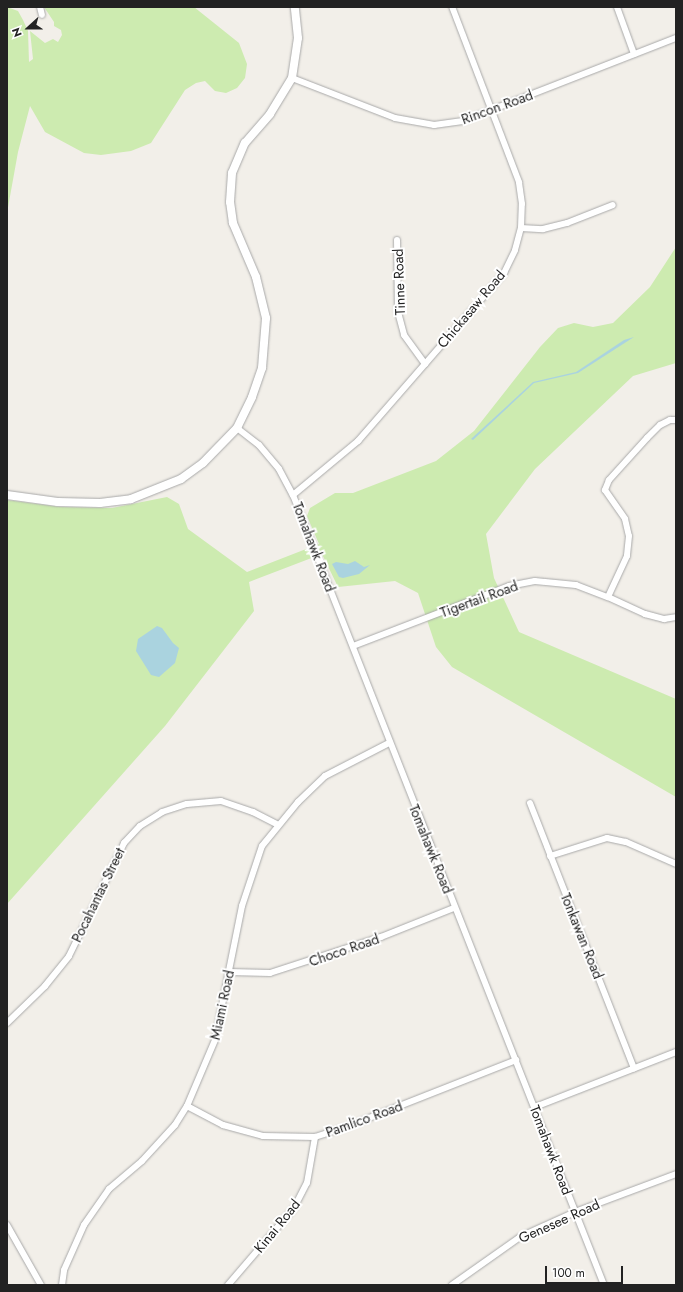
<!DOCTYPE html>
<style>
body{margin:0}
#map{position:relative;width:683px;height:1292px;overflow:hidden;background:#f2efe9;font-family:Jost,sans-serif}
div>[style]{position:absolute}
.grass>*{inset:0;background:#cdebb0}
.water>*{inset:0;background:#aad3df}
.roads{filter:drop-shadow(0 0 1px #a9a9a9) drop-shadow(0 0 1px #a9a9a9)}
.minor>*{height:6px;margin:-3px;padding:0 3px;transform-origin:3px;border-radius:3px;background:#fff}
.tertiary>*{height:8px;margin:-4px;padding:0 4px;transform-origin:4px;border-radius:4px;background:#fff}
span{translate:-50% -50%;white-space:nowrap;text-align:center;line-height:1.15;-webkit-text-stroke:4px #fff;paint-order:stroke}
.street-label{font-size:14px;color:#222}
.frame{position:absolute;inset:0;border:8px solid #222;pointer-events:none}
.north{position:absolute;left:8px;top:8px;width:40px;height:40px;-webkit-text-stroke:3px #fff;paint-order:stroke;rotate:249deg;font-size:11px;font-weight:700;line-height:16px;text-align:center;color:#222}
.north::after{content:'';display:block;margin:auto;width:14px;height:18px;background:#222;clip-path:polygon(50% 0,100% 100%,50% 72%,0 100%)}
.scale{position:absolute;left:545px;top:1266px;width:78px;height:18px;box-sizing:border-box;border:2px solid #222;border-top:0;padding-left:5px;font-size:12px;line-height:14px;white-space:nowrap;color:#222;-webkit-text-stroke:3px #fff;paint-order:stroke}
</style>
<div id="map">
<div class="grass">
<i style="clip-path:polygon(7px 7px,18px 11px,23px 20px,28px 31px,29px 62px,33px 59px,30px 31px,45px 43px,53px 39px,58px 42px,62px 35px,61px 30px,54px 26px,54px 22px,44px 7px,194px 7px,239px 43px,247px 64px,245px 78px,237px 88px,226px 93px,215px 91px,205px 81px,196px 83px,185px 90px,151px 143px,131px 151px,101px 155px,84px 153px,45px 132px,30px 106px,18px 152px,7px 213px)"></i>
<i style="clip-path:polygon(676px 247px,676px 363px,633px 376px,535px 469px,486px 534px,494px 578px,519px 632px,676px 699px,676px 797px,452px 667px,436px 647px,418px 593px,395px 581px,338px 587px,322px 554px,249px 582px,254px 611px,165px 726px,7px 904px,7px 500px,61px 507px,112px 508px,167px 497px,179px 504px,188px 529px,247px 572px,319px 544px,307px 516px,310px 508px,335px 493px,353px 493px,436px 461px,474px 431px,540px 347px,558px 328px,574px 323px,593px 327px,613px 323px,650px 287px)"></i>
</div>
<div class="water">
<i style="clip-path:polygon(634px 337px,578px 373px,534px 383px,473px 440px,471px 439px,533px 382px,576px 372px,624px 340px)"></i>
<i style="clip-path:polygon(355px 561px,364px 567px,370px 565px,359px 574px,343px 578px,339px 577px,332px 564px,336px 562px,348px 564px)"></i>
<i style="clip-path:polygon(157px 626px,162px 628px,173px 643px,179px 648px,175px 663px,159px 677px,151px 675px,136px 651px,138px 639px)"></i>
</div>
<div class="roads">
<div class="minor">
<i style="left:40px;top:7px;width:8px;rotate:76deg"></i>
<i style="left:617px;top:7px;width:50px;rotate:70.1deg"></i>
<i style="left:292px;top:78px;width:110px;rotate:21.2deg"></i>
<i style="left:395px;top:118px;width:40px;rotate:10deg"></i>
<i style="left:434px;top:125px;width:29px;rotate:-8deg"></i>
<i style="left:463px;top:121px;width:229px;rotate:-21.3deg"></i>
<i style="left:521px;top:228px;width:22px;rotate:3deg"></i>
<i style="left:543px;top:229px;width:25px;rotate:-14deg"></i>
<i style="left:567px;top:223px;width:49px;rotate:-21.4deg"></i>
<i style="left:397px;top:240px;width:72px;rotate:89.2deg"></i>
<i style="left:398px;top:312px;width:24px;rotate:75deg"></i>
<i style="left:404px;top:335px;width:36px;rotate:54deg"></i>
<i style="left:676px;top:420px;width:6px;rotate:180deg"></i>
<i style="left:670px;top:420px;width:11px;rotate:153deg"></i>
<i style="left:660px;top:425px;width:18px;rotate:135deg"></i>
<i style="left:647px;top:438px;width:57px;rotate:132.1deg"></i>
<i style="left:609px;top:480px;width:11px;rotate:112deg"></i>
<i style="left:605px;top:490px;width:35px;rotate:55deg"></i>
<i style="left:625px;top:519px;width:17px;rotate:77deg"></i>
<i style="left:629px;top:536px;width:20px;rotate:96deg"></i>
<i style="left:627px;top:556px;width:45px;rotate:114.9deg"></i>
<i style="left:608px;top:597px;width:41px;rotate:24.7deg"></i>
<i style="left:645px;top:614px;width:20px;rotate:15deg"></i>
<i style="left:664px;top:619px;width:12px;rotate:-9deg"></i>
<i style="left:237px;top:428px;width:28px;rotate:38deg"></i>
<i style="left:259px;top:445px;width:31px;rotate:50deg"></i>
<i style="left:279px;top:469px;width:30px;rotate:62deg"></i>
<i style="left:293px;top:495px;width:849px;rotate:68.51deg"></i>
<i style="left:293px;top:495px;width:85px;rotate:-39.7deg"></i>
<i style="left:358px;top:441px;width:223px;rotate:-49deg"></i>
<i style="left:504px;top:273px;width:25px;rotate:-64deg"></i>
<i style="left:515px;top:250px;width:23px;rotate:-75deg"></i>
<i style="left:521px;top:228px;width:24px;rotate:-88deg"></i>
<i style="left:522px;top:204px;width:22px;rotate:-98deg"></i>
<i style="left:519px;top:182px;width:187px;rotate:-110.9deg"></i>
<i style="left:353px;top:646px;width:167px;rotate:-21deg"></i>
<i style="left:509px;top:586px;width:26px;rotate:-11deg"></i>
<i style="left:535px;top:581px;width:41px;rotate:5.6deg"></i>
<i style="left:576px;top:585px;width:34px;rotate:21deg"></i>
<i style="left:530px;top:803px;width:285px;rotate:68.6deg"></i>
<i style="left:550px;top:856px;width:60px;rotate:-17.5deg"></i>
<i style="left:607px;top:838px;width:19px;rotate:12deg"></i>
<i style="left:626px;top:842px;width:55px;rotate:23.7deg"></i>
<i style="left:229px;top:972px;width:41px;rotate:1.4deg"></i>
<i style="left:270px;top:973px;width:117px;rotate:-18deg"></i>
<i style="left:381px;top:937px;width:79px;rotate:-21.7deg"></i>
<i style="left:7px;top:1023px;width:53px;rotate:-44.2deg"></i>
<i style="left:45px;top:986px;width:38px;rotate:-51deg"></i>
<i style="left:69px;top:956px;width:126px;rotate:-64deg"></i>
<i style="left:124px;top:843px;width:23px;rotate:-47deg"></i>
<i style="left:140px;top:826px;width:26px;rotate:-32deg"></i>
<i style="left:162px;top:812px;width:26px;rotate:-18deg"></i>
<i style="left:187px;top:804px;width:34px;rotate:-5deg"></i>
<i style="left:221px;top:801px;width:34px;rotate:19deg"></i>
<i style="left:253px;top:812px;width:28px;rotate:27deg"></i>
<i style="left:187px;top:1106px;width:41px;rotate:27.8deg"></i>
<i style="left:223px;top:1125px;width:41px;rotate:15.4deg"></i>
<i style="left:263px;top:1136px;width:52px;rotate:1.1deg"></i>
<i style="left:315px;top:1137px;width:33px;rotate:-18deg"></i>
<i style="left:346px;top:1127px;width:183px;rotate:-21.5deg"></i>
<i style="left:535px;top:1107px;width:151px;rotate:-21.3deg"></i>
<i style="left:7px;top:1225px;width:69px;rotate:60.5deg"></i>
<i style="left:62px;top:1285px;width:15px;rotate:-82deg"></i>
<i style="left:64px;top:1270px;width:49px;rotate:-66deg"></i>
<i style="left:84px;top:1225px;width:44px;rotate:-55.2deg"></i>
<i style="left:109px;top:1189px;width:43px;rotate:-40.3deg"></i>
<i style="left:142px;top:1161px;width:49px;rotate:-47.5deg"></i>
<i style="left:175px;top:1125px;width:22px;rotate:-58deg"></i>
<i style="left:187px;top:1106px;width:72px;rotate:-67deg"></i>
<i style="left:215px;top:1040px;width:137px;rotate:-78.6deg"></i>
<i style="left:242px;top:906px;width:63px;rotate:-71.6deg"></i>
<i style="left:262px;top:846px;width:57px;rotate:-50.7deg"></i>
<i style="left:298px;top:802px;width:37px;rotate:-44deg"></i>
<i style="left:325px;top:776px;width:72px;rotate:-27.3deg"></i>
<i style="left:228px;top:1285px;width:101px;rotate:-49.4deg"></i>
<i style="left:294px;top:1208px;width:28px;rotate:-63deg"></i>
<i style="left:307px;top:1183px;width:47px;rotate:-80.1deg"></i>
<i style="left:452px;top:1285px;width:83px;rotate:-35.2deg"></i>
<i style="left:520px;top:1237px;width:60px;rotate:-24.4deg"></i>
<i style="left:575px;top:1212px;width:108px;rotate:-20.6deg"></i>
</div>
<div class="tertiary">
<i style="left:7px;top:495px;width:51px;rotate:7.8deg"></i>
<i style="left:58px;top:502px;width:42px;rotate:1.4deg"></i>
<i style="left:100px;top:503px;width:31px;rotate:-7deg"></i>
<i style="left:131px;top:499px;width:54px;rotate:-21.8deg"></i>
<i style="left:181px;top:479px;width:27px;rotate:-36deg"></i>
<i style="left:203px;top:463px;width:49px;rotate:-45.8deg"></i>
<i style="left:237px;top:428px;width:34px;rotate:-64deg"></i>
<i style="left:252px;top:397px;width:31px;rotate:-71deg"></i>
<i style="left:262px;top:368px;width:50px;rotate:-85.4deg"></i>
<i style="left:266px;top:318px;width:42px;rotate:-103.7deg"></i>
<i style="left:256px;top:277px;width:59px;rotate:-113.1deg"></i>
<i style="left:233px;top:223px;width:21px;rotate:-98deg"></i>
<i style="left:230px;top:202px;width:29px;rotate:-86deg"></i>
<i style="left:232px;top:173px;width:33px;rotate:-67deg"></i>
<i style="left:245px;top:143px;width:38px;rotate:-49deg"></i>
<i style="left:270px;top:114px;width:42px;rotate:-58.6deg"></i>
<i style="left:292px;top:78px;width:40px;rotate:-81.5deg"></i>
<i style="left:298px;top:38px;width:31px;rotate:-96deg"></i>
</div>
</div>
<div class="street-label">
<span style="left:497px;top:107px;rotate:-20deg">Rincon Road</span>
<span style="left:399px;top:282px;rotate:-92deg">Tinne Road</span>
<span style="left:471px;top:309px;rotate:-50deg">Chickasaw Road</span>
<span style="left:314px;top:547px;rotate:69deg">Tomahawk Road</span>
<span style="left:479px;top:599px;rotate:-20deg">Tigertail Road</span>
<span style="left:431px;top:849px;rotate:68deg">Tomahawk Road</span>
<span style="left:98px;top:895px;rotate:-64deg">Pocahantas Street</span>
<span style="left:582px;top:936px;rotate:68deg">Tonkawan Road</span>
<span style="left:344px;top:950px;rotate:-19deg">Choco Road</span>
<span style="left:222px;top:1005px;rotate:-78deg">Miami Road</span>
<span style="left:364px;top:1119px;rotate:-20deg">Pamlico Road</span>
<span style="left:551px;top:1150px;rotate:69deg">Tomahawk Road</span>
<span style="left:559px;top:1221px;rotate:-24deg">Genesee Road</span>
<span style="left:277px;top:1226px;rotate:-51deg">Kinai Road</span>
</div>
<div class="frame"></div>
<div class="north">N</div>
<div class="scale">100 m</div>
</div>
